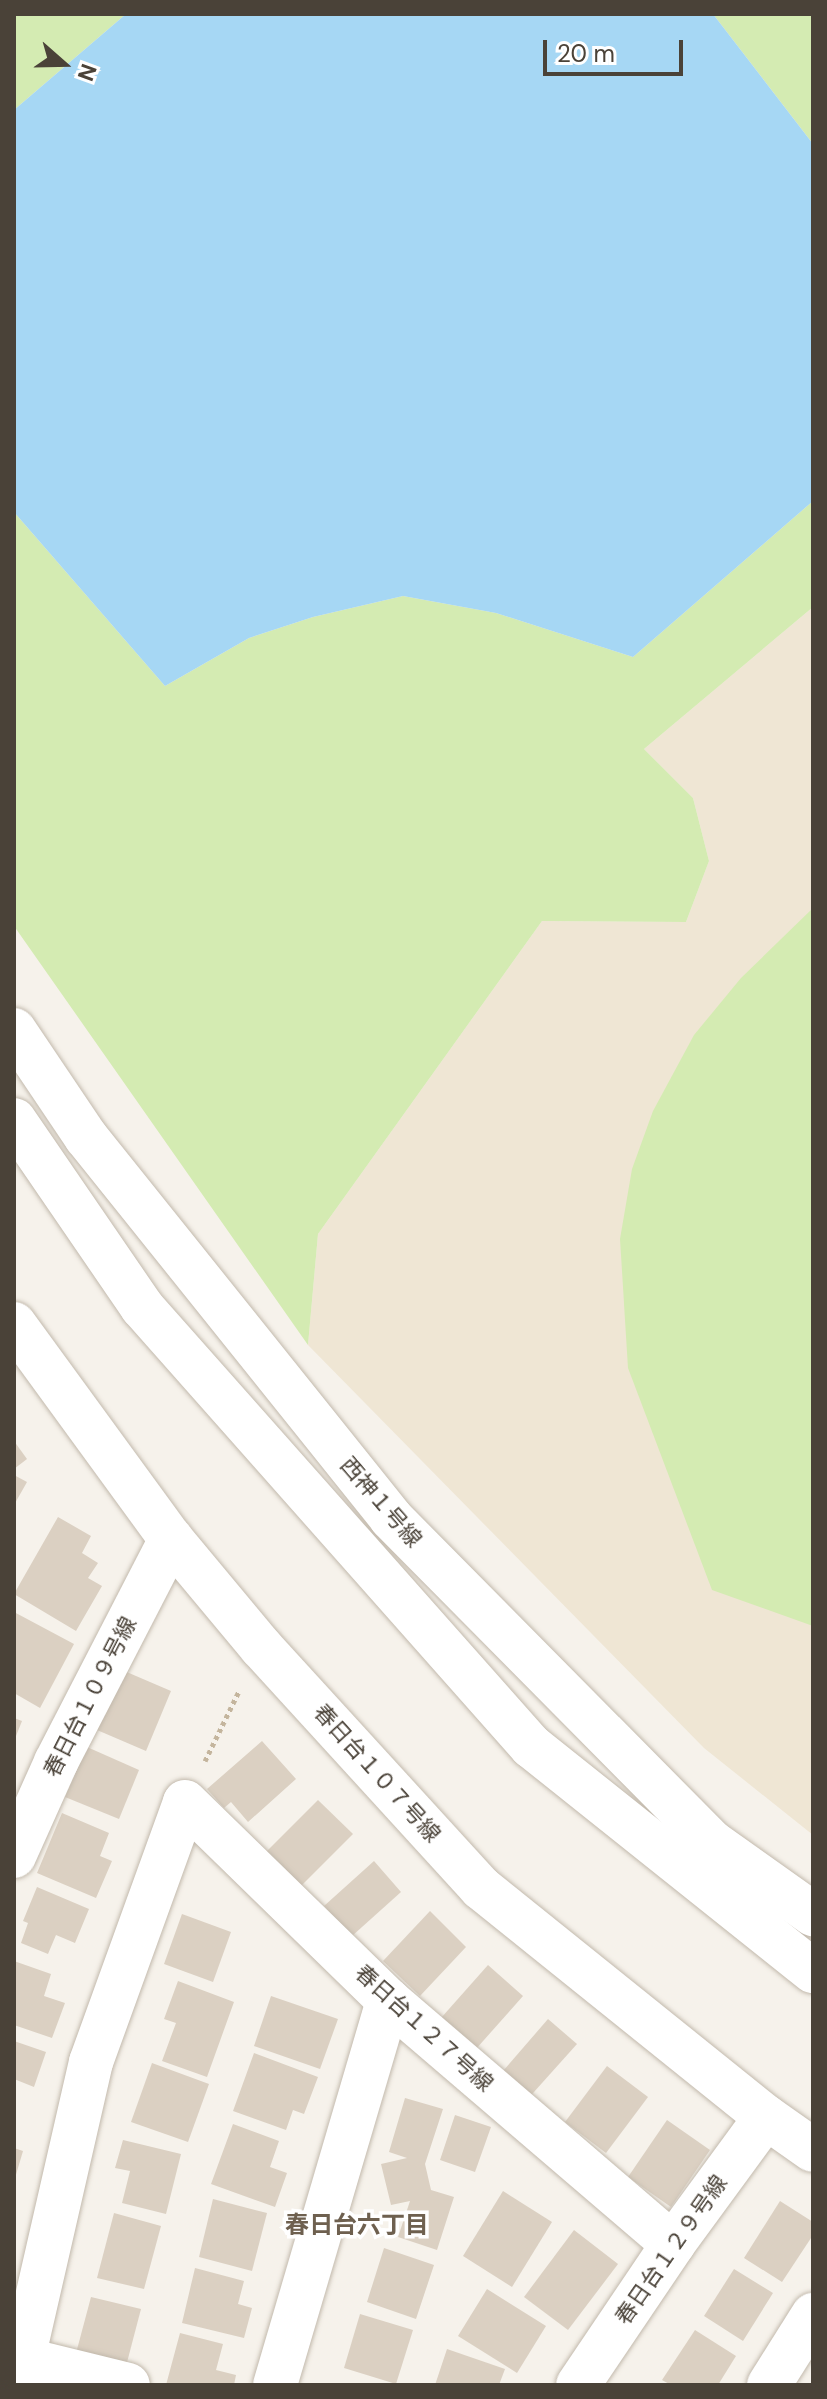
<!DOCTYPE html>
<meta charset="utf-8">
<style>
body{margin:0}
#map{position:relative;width:827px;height:2399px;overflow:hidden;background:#f6f2eb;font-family:"DM Sans","Noto Sans JP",sans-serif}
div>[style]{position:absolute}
.education>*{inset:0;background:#efe6d4}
.green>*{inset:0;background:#d4ebb2}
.water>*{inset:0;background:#a6d7f4}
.building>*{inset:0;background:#dbd0c2}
.path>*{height:5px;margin-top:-2.5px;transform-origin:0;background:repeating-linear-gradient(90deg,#c4b59d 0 4px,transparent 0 8px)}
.roads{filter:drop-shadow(0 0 2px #c2b9ac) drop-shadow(0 0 2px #c2b9ac)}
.minor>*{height:44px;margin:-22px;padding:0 22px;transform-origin:22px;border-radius:22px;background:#fff}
.tertiary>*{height:44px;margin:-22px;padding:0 22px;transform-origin:22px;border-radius:22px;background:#fff}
span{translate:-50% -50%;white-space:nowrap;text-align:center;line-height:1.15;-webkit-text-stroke:7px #fff;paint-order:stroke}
.street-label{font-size:22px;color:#4a4238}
.neighbourhood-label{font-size:24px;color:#6e604f;font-weight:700}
.frame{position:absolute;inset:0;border:16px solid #4a4238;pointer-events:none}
.north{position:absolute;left:24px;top:24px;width:80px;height:80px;-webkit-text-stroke:6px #fff;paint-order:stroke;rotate:110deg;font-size:22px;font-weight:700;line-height:32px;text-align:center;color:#4a4238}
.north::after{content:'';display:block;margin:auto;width:28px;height:36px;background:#4a4238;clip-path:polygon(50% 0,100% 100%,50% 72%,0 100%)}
.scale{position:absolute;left:543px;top:40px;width:140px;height:36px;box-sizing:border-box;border:4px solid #4a4238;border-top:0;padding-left:10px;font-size:24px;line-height:28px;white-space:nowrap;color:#4a4238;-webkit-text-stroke:6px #fff;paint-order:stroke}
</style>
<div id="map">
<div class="education">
<i style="clip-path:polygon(813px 607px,813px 1835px,704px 1748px,308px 1345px,318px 1234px,542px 921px,686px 922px,709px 861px,693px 798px,644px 749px)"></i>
</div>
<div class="green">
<i style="clip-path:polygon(14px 14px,126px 14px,14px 110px)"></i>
<i style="clip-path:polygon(713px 14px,813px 14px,813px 144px)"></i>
<i style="clip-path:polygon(813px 501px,813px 607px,644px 749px,693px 798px,709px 861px,686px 922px,542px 921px,318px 1234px,308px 1345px,14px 926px,14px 512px,165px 686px,249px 638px,313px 617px,403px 596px,496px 613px,633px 657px)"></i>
<i style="clip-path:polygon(813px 908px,813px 1626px,712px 1590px,628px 1368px,620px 1239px,632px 1169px,653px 1111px,694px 1035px,741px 978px)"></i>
</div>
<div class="water">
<i style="clip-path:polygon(126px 14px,713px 14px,813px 144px,813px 501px,633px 657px,496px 613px,403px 596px,313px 617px,249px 638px,165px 686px,14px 512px,14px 110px)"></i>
</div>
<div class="building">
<i style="clip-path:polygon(14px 1441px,27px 1459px,14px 1469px)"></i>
<i style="clip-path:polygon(14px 1475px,27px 1482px,14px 1505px)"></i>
<i style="clip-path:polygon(58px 1517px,91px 1536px,82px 1553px,98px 1563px,88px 1578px,102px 1586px,76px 1631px,14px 1594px)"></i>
<i style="clip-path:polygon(14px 1612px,74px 1644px,40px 1708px,14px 1693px)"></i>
<i style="clip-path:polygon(122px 1670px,171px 1691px,146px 1751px,97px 1730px)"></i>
<i style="clip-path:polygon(14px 1718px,22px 1721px,14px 1741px)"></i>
<i style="clip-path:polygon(262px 1741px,296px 1779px,248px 1822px,231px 1802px,224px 1808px,207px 1789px)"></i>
<i style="clip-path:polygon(87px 1747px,139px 1770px,119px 1819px,65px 1797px)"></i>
<i style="clip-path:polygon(318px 1800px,353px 1834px,300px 1887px,266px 1852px)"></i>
<i style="clip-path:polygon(62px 1813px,109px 1833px,100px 1856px,112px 1861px,96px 1898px,37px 1873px)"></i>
<i style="clip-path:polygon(374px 1861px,401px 1892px,352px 1936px,324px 1906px)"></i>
<i style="clip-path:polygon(37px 1887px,89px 1909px,75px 1943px,56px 1935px,48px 1954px,21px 1943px,28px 1923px,23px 1921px)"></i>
<i style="clip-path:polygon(430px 1911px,466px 1947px,420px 1996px,383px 1961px)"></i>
<i style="clip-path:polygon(182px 1914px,231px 1932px,213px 1982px,164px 1964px)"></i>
<i style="clip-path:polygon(14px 1961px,51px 1974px,44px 1996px,65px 2003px,52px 2038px,14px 2025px)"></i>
<i style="clip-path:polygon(488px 1965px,523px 1996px,476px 2049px,441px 2018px)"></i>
<i style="clip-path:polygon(178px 1981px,234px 2002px,207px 2077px,162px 2061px,176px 2023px,164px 2019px)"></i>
<i style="clip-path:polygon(271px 1996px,338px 2019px,320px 2069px,254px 2046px)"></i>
<i style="clip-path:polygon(548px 2019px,577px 2044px,525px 2102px,497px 2078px)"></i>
<i style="clip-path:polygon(14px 2041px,46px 2052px,34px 2087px,14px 2079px)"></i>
<i style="clip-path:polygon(254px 2053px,318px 2077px,304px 2114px,293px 2110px,286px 2130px,233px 2111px)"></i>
<i style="clip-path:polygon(152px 2063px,209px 2084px,188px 2142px,131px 2122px)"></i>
<i style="clip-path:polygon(607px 2066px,648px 2097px,606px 2153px,565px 2122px)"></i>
<i style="clip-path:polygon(405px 2098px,443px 2109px,425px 2164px,431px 2190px,454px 2197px,437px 2250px,398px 2237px,410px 2201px,391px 2205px,381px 2164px,407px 2158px,389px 2152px)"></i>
<i style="clip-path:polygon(455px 2115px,491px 2127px,475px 2172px,440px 2160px)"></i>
<i style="clip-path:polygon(667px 2120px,710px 2150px,671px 2207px,628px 2177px)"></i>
<i style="clip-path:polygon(233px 2124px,279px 2141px,270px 2167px,287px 2173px,275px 2207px,211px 2184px)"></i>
<i style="clip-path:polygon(123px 2140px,181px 2154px,166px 2214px,122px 2203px,130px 2171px,115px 2168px)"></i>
<i style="clip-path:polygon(14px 2148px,23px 2151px,15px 2178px,14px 2177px)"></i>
<i style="clip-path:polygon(503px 2191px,552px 2222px,512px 2287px,463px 2256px)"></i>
<i style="clip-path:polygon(213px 2199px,267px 2213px,252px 2271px,199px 2257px)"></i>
<i style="clip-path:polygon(780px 2201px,813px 2222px,813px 2235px,782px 2282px,744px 2258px)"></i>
<i style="clip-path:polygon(114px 2213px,161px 2226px,144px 2289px,97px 2278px)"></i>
<i style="clip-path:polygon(574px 2230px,618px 2264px,568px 2330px,524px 2297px)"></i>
<i style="clip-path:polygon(384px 2248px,434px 2265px,416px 2319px,367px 2302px)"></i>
<i style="clip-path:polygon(195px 2268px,244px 2281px,238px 2304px,252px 2308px,244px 2338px,182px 2323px)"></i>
<i style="clip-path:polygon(734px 2269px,773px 2293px,743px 2341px,704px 2316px)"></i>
<i style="clip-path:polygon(487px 2289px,546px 2326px,517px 2373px,458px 2336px)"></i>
<i style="clip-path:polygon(91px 2297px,141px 2309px,125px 2370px,75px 2357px)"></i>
<i style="clip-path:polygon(360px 2314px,413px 2330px,396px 2384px,344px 2368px)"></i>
<i style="clip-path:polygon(695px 2330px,736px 2356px,718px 2385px,671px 2385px,662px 2380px)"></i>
<i style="clip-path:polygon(180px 2333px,223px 2344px,216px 2370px,236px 2375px,234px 2385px,166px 2385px)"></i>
<i style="clip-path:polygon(447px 2349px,505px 2369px,499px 2385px,435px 2385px)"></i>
</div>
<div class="path">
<i style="left:205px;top:1761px;width:78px;rotate:-64.1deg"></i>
</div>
<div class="roads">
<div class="minor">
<i style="left:14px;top:1324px;width:266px;rotate:53.9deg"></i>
<i style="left:171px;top:1539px;width:141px;rotate:50.2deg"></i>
<i style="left:261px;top:1647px;width:326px;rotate:47.6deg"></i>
<i style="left:481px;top:1888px;width:366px;rotate:38.8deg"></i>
<i style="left:766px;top:2117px;width:57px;rotate:35.1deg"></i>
<i style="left:14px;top:1856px;width:103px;rotate:-65.9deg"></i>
<i style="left:56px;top:1762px;width:251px;rotate:-62.7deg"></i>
<i style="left:23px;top:2359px;width:108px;rotate:13.9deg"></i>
<i style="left:17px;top:2385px;width:331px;rotate:-77.1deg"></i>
<i style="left:91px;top:2062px;width:276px;rotate:-70.1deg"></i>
<i style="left:185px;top:1802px;width:284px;rotate:44.3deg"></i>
<i style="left:388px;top:2000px;width:375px;rotate:40.6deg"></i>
<i style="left:275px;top:2385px;width:401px;rotate:-73.6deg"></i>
<i style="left:578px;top:2385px;width:170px;rotate:-56deg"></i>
<i style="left:673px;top:2244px;width:157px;rotate:-53.8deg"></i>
<i style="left:769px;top:2385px;width:83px;rotate:-57.8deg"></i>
</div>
<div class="tertiary">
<i style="left:14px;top:1030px;width:129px;rotate:56.1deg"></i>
<i style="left:86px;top:1137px;width:488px;rotate:51.3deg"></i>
<i style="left:391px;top:1518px;width:458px;rotate:45.3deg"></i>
<i style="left:713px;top:1843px;width:123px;rotate:35.4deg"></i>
<i style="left:14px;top:1120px;width:227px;rotate:55.6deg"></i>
<i style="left:142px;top:1307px;width:587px;rotate:48.46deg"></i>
<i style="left:531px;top:1746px;width:361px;rotate:38.6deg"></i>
</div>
</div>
<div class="street-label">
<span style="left:381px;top:1502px;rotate:49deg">西神１号線</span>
<span style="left:90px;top:1697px;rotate:-63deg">春日台１０９号線</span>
<span style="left:377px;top:1773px;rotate:48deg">春日台１０７号線</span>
<span style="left:424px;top:2028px;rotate:42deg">春日台１２７号線</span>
<span style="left:671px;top:2250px;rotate:-55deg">春日台１２９号線</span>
</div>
<div class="neighbourhood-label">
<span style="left:357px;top:2225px">春日台六丁目</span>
</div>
<div class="frame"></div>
<div class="north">N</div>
<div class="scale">20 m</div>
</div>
